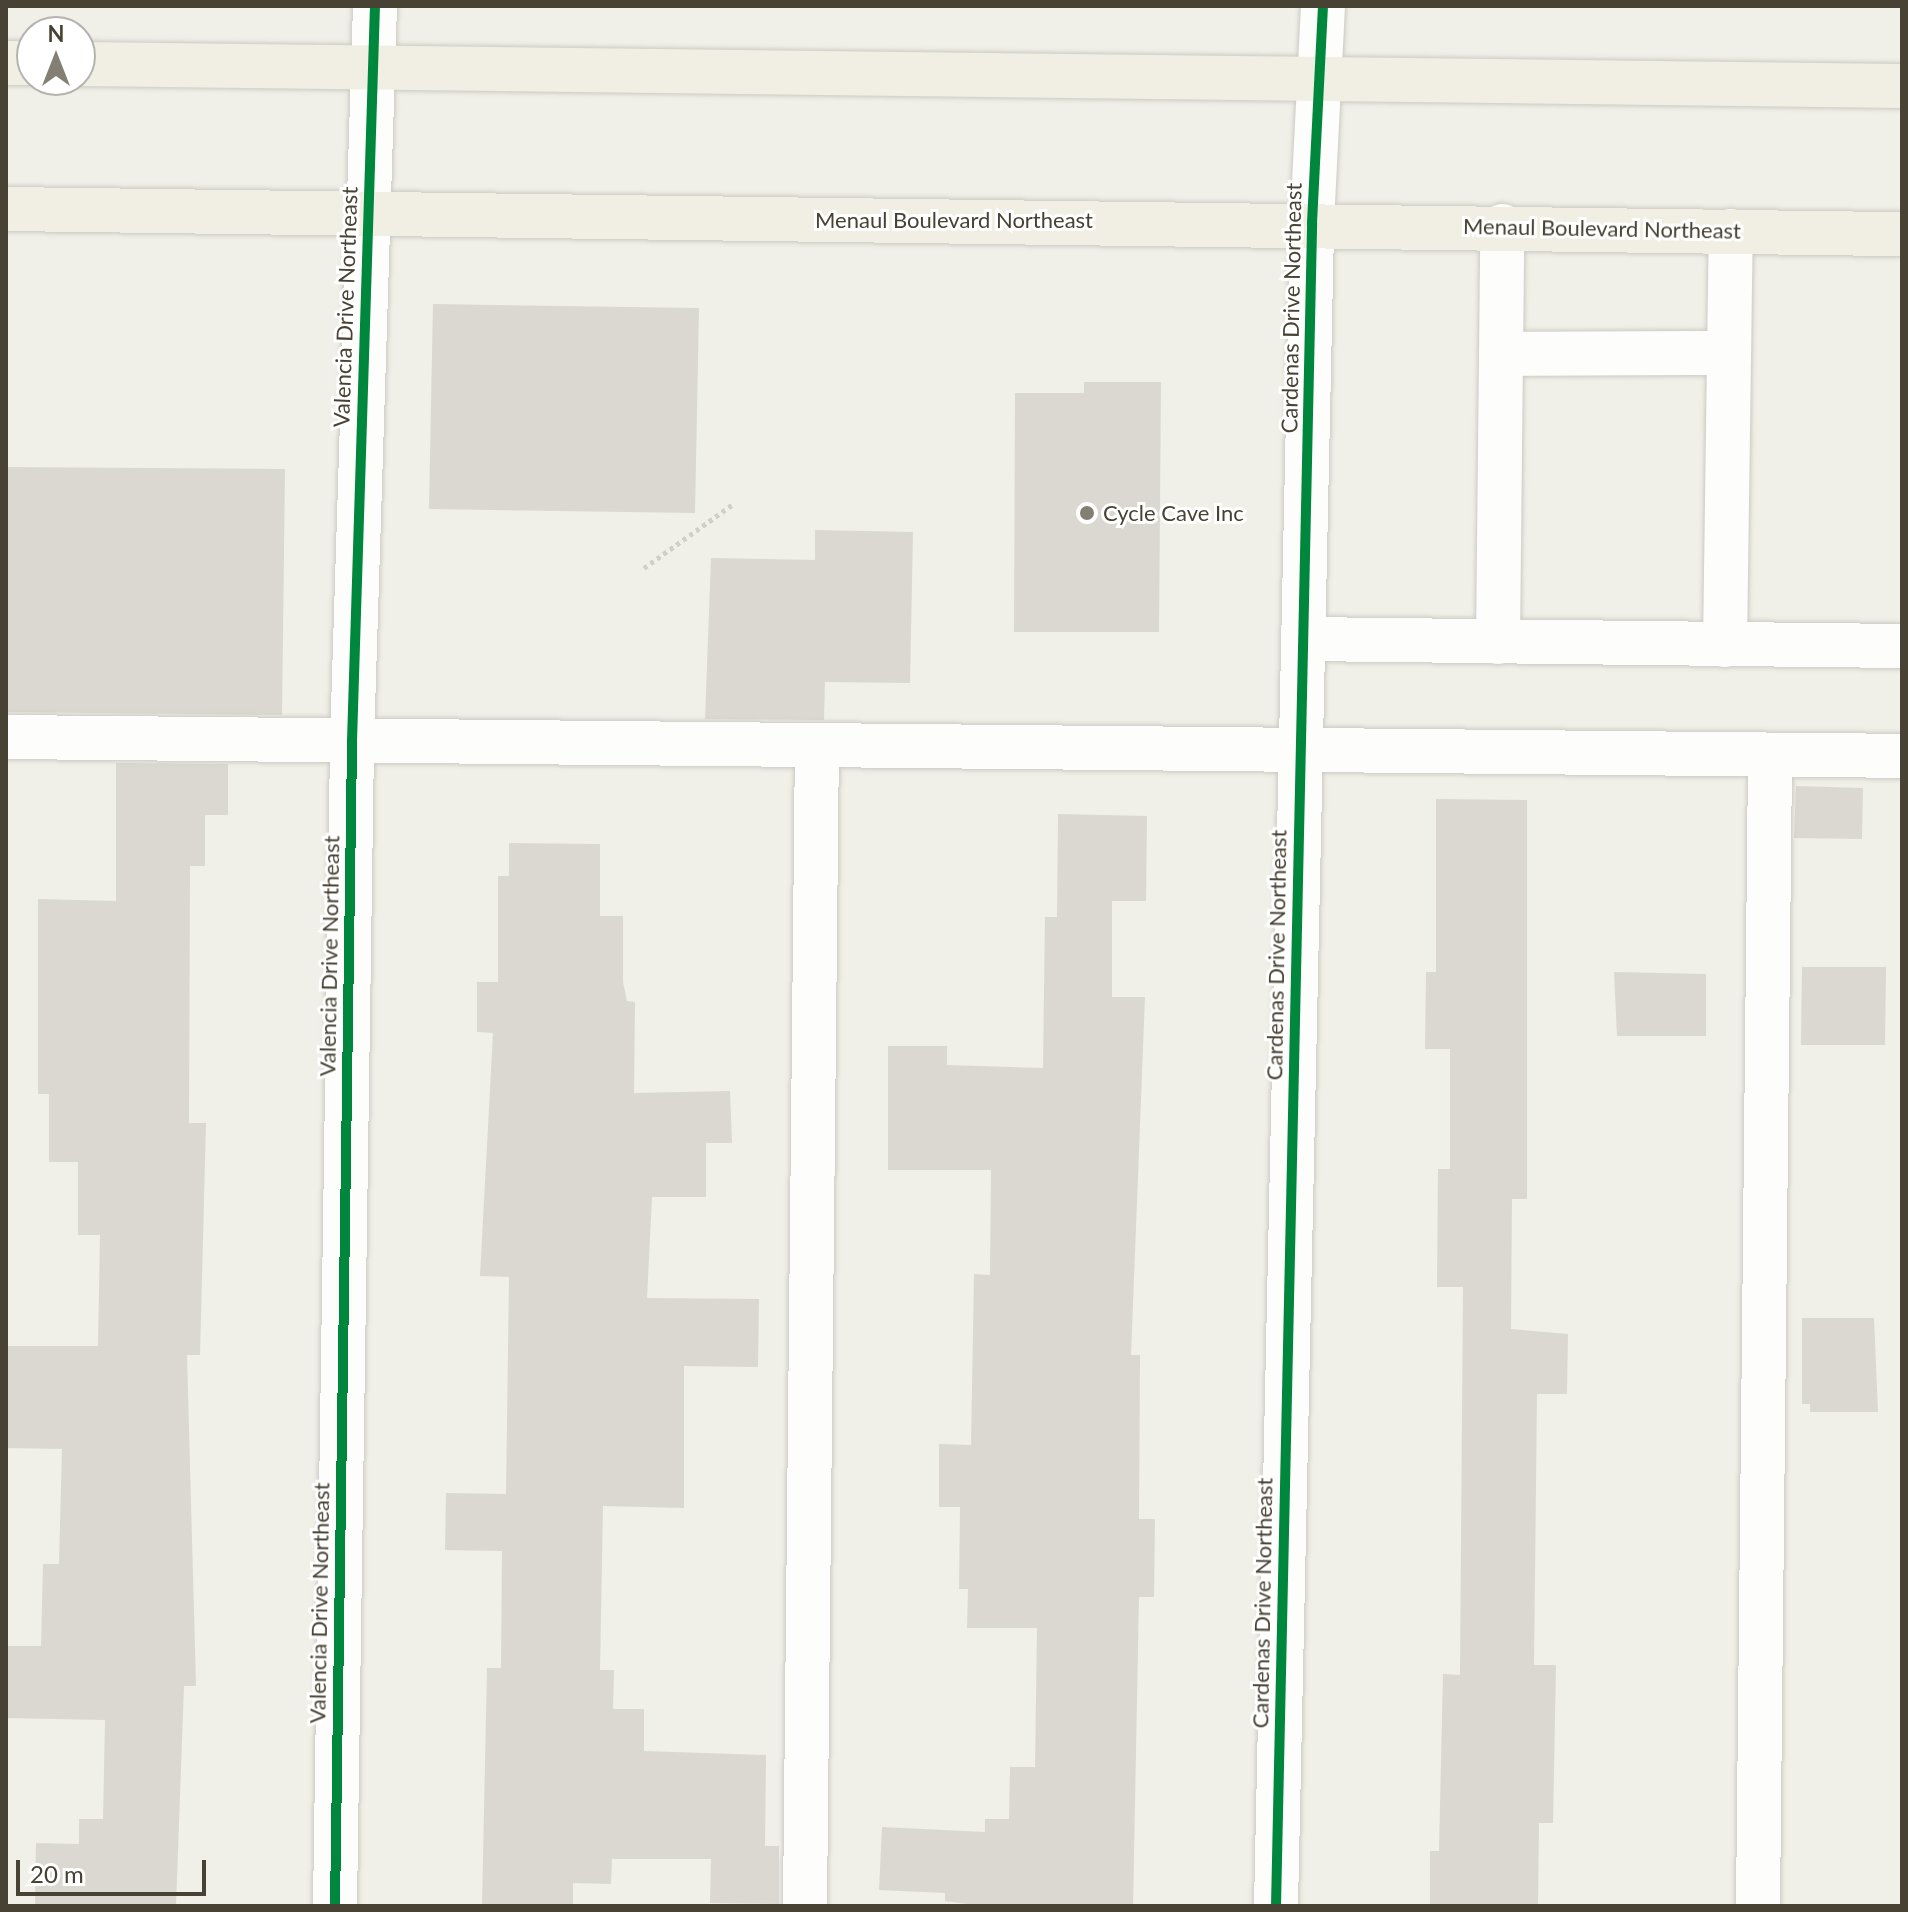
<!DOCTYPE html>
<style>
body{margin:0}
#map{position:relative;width:1908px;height:1912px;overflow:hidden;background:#f0efe8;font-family:Lato,sans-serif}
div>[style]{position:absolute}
.building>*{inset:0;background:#dad8d1}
.path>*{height:5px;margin-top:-2.5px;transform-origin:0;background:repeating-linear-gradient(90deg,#d1cfc9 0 4px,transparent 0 8px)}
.roads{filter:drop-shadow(0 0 2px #cccac3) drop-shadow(0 0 2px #cccac3)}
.minor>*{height:44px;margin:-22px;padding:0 22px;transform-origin:22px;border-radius:22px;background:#fdfdfc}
.major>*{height:44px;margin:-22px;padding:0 22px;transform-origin:22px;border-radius:22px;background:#f1eee3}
.cycleway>*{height:10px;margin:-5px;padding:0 5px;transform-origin:5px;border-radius:5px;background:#00873e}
.dots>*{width:22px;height:22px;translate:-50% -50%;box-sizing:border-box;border:4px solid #fff;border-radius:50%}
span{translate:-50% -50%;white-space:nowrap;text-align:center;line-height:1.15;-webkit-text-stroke:6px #fff;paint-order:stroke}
.street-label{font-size:22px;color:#484234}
.poi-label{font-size:22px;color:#484234}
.left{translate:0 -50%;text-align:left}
.frame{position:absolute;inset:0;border:8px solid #484234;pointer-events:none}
.north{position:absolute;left:16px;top:16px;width:80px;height:80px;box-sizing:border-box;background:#fff;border:2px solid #b6b3ae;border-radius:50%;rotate:0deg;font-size:22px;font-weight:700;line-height:32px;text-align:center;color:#484234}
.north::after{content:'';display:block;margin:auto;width:28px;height:36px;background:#837f73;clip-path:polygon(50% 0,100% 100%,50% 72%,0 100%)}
.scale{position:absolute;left:16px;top:1860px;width:190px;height:36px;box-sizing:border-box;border:4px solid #484234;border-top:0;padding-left:10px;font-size:24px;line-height:28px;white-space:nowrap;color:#484234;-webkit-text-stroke:6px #fff;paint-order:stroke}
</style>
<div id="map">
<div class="building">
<i style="clip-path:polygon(433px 304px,699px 308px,695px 513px,429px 509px)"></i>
<i style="clip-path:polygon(1084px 382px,1161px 382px,1159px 632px,1014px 632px,1015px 393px,1084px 393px)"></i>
<i style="clip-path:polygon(6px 467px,285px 469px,282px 715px,6px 712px)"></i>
<i style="clip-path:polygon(815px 530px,913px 532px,910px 683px,825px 682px,824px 720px,705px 719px,711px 558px,815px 560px)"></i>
<i style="clip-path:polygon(116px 763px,228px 764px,228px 815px,205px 815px,205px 866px,190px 866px,189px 1123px,206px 1123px,200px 1355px,187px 1355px,196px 1686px,184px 1686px,176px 1906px,35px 1906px,36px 1843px,79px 1844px,79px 1819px,103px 1819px,105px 1720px,6px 1718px,6px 1646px,41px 1646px,43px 1564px,59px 1564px,62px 1449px,6px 1448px,6px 1346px,98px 1346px,100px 1235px,78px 1235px,78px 1162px,49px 1162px,49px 1094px,38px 1094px,38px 899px,116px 901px)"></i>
<i style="clip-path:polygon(1796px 786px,1863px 788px,1862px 839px,1794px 838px)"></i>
<i style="clip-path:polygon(1436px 799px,1527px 800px,1527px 1199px,1512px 1199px,1511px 1329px,1568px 1334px,1567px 1394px,1537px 1394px,1534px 1665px,1556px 1665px,1553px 1823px,1539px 1823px,1538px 1906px,1430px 1906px,1430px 1851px,1439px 1851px,1443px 1674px,1460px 1675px,1463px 1287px,1437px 1287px,1438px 1169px,1450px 1169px,1450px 1049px,1425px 1049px,1426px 972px,1436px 972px)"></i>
<i style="clip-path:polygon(1058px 814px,1147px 816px,1146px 901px,1112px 901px,1112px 997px,1145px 997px,1131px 1355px,1140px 1355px,1139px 1519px,1155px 1519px,1154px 1597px,1139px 1597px,1133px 1906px,982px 1906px,945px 1901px,945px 1893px,879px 1890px,882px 1827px,985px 1832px,985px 1819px,1009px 1819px,1010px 1767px,1035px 1767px,1037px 1628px,967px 1628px,968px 1589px,959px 1589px,960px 1507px,939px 1507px,939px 1444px,971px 1445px,974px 1274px,990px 1275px,991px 1170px,888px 1170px,888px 1046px,947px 1046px,947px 1065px,1043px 1068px,1045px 917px,1057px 917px)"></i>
<i style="clip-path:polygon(509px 843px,600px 844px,600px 916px,623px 916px,623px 982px,627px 1001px,635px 1002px,634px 1093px,730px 1091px,732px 1143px,706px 1143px,706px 1197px,652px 1197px,647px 1298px,759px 1299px,758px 1367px,684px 1366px,684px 1508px,603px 1506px,600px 1670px,614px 1670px,613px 1709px,644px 1709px,644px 1751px,766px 1755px,765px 1846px,779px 1846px,779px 1904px,710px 1903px,711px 1859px,612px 1859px,611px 1884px,573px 1883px,573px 1906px,482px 1906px,487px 1668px,501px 1668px,502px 1551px,445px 1550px,446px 1493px,506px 1494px,509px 1277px,480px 1276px,493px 1033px,477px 1032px,477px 982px,498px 982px,498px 876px,509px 876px)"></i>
<i style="clip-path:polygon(1802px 967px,1886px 967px,1885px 1045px,1801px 1045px)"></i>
<i style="clip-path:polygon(1614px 972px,1706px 974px,1706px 1036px,1617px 1036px)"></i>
<i style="clip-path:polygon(1802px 1318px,1874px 1318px,1878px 1412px,1810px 1412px,1810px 1404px,1802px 1404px)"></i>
</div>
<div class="path">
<i style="left:644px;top:568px;width:110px;rotate:-35.7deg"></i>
</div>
<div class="roads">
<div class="minor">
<i style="left:1501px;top:354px;width:228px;rotate:-0.3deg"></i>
<i style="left:1303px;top:639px;width:599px;rotate:0.67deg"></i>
<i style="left:1498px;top:642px;width:416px;rotate:-89.4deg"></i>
<i style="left:1725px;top:645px;width:414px;rotate:-89.2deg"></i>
<i style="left:6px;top:737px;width:1896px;rotate:0.57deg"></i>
<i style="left:335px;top:1906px;width:1165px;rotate:-89.16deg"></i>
<i style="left:352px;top:741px;width:735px;rotate:-88.21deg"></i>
<i style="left:805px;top:1906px;width:1161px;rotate:-89.41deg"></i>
<i style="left:1276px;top:1906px;width:1683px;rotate:-88.77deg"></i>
<i style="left:1312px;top:223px;width:217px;rotate:-87.1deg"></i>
<i style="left:1758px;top:1906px;width:1151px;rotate:-89.4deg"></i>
</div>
<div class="major">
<i style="left:6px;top:63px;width:26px"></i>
<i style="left:80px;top:64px;width:1822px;rotate:0.69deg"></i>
<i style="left:6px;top:209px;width:1896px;rotate:0.76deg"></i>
</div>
</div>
<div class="cycleway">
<i style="left:335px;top:1906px;width:1165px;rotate:-89.16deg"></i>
<i style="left:352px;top:741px;width:735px;rotate:-88.21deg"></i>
<i style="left:1276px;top:1906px;width:1683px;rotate:-88.77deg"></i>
<i style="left:1312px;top:223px;width:217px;rotate:-87.1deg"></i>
</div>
<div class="dots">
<i style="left:1087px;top:513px;background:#837f73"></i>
</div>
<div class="street-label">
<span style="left:954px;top:220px">Menaul Boulevard Northeast</span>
<span style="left:1602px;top:228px;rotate:1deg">Menaul Boulevard Northeast</span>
<span style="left:345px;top:307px;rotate:-88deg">Valencia Drive Northeast</span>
<span style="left:1291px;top:308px;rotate:-89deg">Cardenas Drive Northeast</span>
<span style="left:1276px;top:955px;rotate:-89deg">Cardenas Drive Northeast</span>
<span style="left:329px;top:956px;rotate:-89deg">Valencia Drive Northeast</span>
<span style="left:319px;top:1603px;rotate:-89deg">Valencia Drive Northeast</span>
<span style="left:1262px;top:1603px;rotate:-89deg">Cardenas Drive Northeast</span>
</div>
<div class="poi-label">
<span class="left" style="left:1103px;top:513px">Cycle Cave Inc</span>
</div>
<div class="frame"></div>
<div class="north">N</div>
<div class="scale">20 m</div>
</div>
